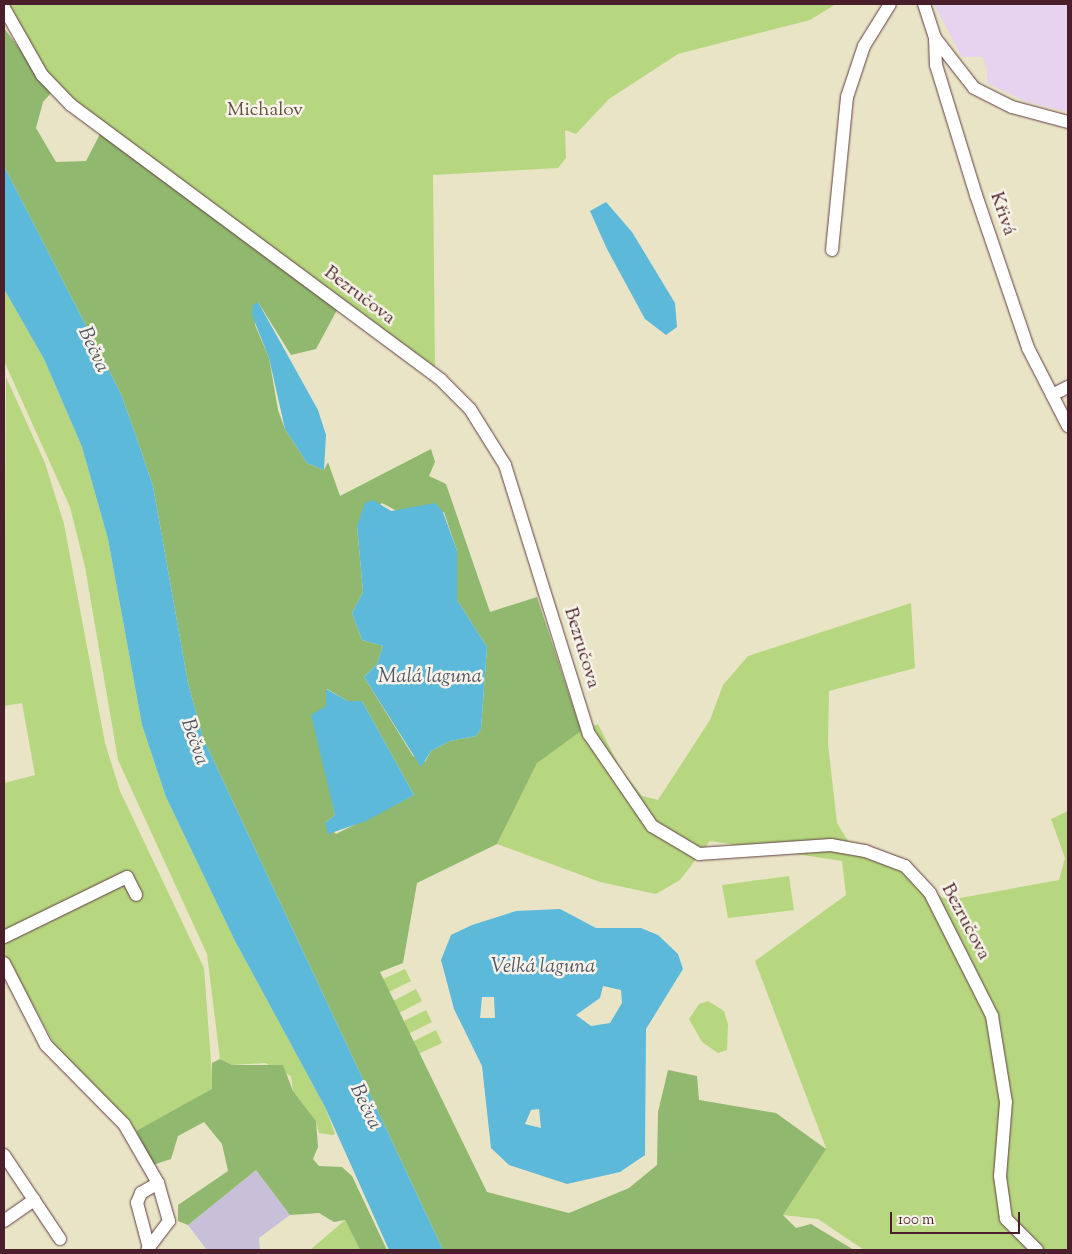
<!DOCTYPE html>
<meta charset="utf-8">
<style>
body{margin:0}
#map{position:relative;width:1072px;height:1254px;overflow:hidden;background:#eae4c6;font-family:"Sorts Mill Goudy",serif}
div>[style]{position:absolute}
.built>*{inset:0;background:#e7d2ef}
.industrial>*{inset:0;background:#c8bfd8}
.green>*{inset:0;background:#b6d77f}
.forest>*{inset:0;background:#90b86e}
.water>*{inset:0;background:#5cb9da}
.roads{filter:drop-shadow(0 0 1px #623d42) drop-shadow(0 0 1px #623d42)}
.minor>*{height:12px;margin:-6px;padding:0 6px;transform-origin:6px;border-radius:6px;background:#fff}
span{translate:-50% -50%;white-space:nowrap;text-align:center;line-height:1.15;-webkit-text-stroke:5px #f7f3e8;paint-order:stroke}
.park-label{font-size:19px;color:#654d40}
.street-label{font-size:19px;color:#4a1f2b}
.water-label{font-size:20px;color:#505568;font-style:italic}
.frame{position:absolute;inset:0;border:5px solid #4a1f2b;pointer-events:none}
.scale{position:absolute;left:890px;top:1212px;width:130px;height:22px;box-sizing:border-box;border:2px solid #4a1f2b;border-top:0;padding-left:6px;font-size:15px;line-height:18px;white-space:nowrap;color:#4a1f2b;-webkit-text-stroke:4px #f7f3e8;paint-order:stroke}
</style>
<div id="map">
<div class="built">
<i style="clip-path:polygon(934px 4px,1068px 4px,1068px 112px,1027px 102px,987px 83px,987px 68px,982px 57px,962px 57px)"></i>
</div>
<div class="industrial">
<i style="clip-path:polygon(256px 1170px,290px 1215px,259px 1238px,260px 1250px,207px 1250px,188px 1225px)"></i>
</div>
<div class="green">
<i style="clip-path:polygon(4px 4px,836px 4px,810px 20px,678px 54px,609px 99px,576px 134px,565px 130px,566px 158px,558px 168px,433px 175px,435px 367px,109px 128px,52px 81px)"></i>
<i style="clip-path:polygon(4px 289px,44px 359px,82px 447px,108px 539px,142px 725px,166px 797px,235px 941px,325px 1107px,335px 1134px,332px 1135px,319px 1133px,316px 1121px,293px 1091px,291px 1076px,265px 1063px,232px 1065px,220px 1059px,207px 954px,118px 760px,85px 567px,70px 507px,4px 361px)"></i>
<i style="clip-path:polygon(6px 377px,45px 463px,64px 524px,105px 743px,120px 791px,204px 968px,213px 1089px,136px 1131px,62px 1058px,4px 953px,4px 783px,35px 775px,22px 703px,4px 706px)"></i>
<i style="clip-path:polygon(911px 603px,915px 668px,829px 691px,828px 744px,837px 823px,848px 841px,900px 857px,937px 895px,949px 900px,1059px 880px,1065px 858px,1051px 819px,1068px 811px,1068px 1250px,864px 1250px,818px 1219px,783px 1215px,826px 1148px,755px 961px,846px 895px,842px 861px,710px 841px,680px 880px,656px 894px,600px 882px,497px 844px,537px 763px,571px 735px,598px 724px,620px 768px,642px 796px,658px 800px,710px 720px,723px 685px,748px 656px)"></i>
<i style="clip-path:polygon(789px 876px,794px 910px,728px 918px,722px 885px)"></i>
<i style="clip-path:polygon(405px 969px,411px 981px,387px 993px,381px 980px)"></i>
<i style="clip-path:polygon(416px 989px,422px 1001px,399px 1013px,393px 1001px)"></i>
<i style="clip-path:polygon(708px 1001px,724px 1011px,728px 1024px,727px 1050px,718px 1053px,702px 1042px,689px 1019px,699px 1004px)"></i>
<i style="clip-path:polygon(426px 1010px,432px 1022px,408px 1034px,402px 1022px)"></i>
<i style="clip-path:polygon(436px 1030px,442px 1043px,418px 1054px,412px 1042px)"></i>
<i style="clip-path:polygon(345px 1220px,360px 1250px,310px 1250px)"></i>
</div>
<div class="forest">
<i style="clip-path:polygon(evenodd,4px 28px,52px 92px,43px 102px,36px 128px,56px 162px,86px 161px,100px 134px,337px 310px,316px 349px,291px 355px,258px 302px,255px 325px,269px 358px,278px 410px,285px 429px,307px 463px,324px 470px,328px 462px,340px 496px,431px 449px,435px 462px,429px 476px,446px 484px,490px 612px,537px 597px,581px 731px,537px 763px,497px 844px,417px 883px,403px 963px,380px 972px,487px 1192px,569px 1213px,629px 1188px,657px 1165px,658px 1112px,668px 1070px,697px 1076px,699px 1100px,776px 1113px,826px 1149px,783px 1215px,796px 1228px,811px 1224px,854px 1250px,443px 1250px,203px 738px,188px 683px,153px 486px,137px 439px,121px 394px,4px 166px,4px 28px,382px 503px,399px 512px,444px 512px,457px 551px,457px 600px,487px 647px,481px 729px,476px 736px,450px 741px,431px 751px,425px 762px,413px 756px,364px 677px,377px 664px,383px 646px,362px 640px,352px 613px,363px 592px,357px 526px,382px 503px,4px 28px,327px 689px,348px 701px,362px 701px,414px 795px,336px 834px,325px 823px,335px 815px,326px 772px,327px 689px)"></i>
<i style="clip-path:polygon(220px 1059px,232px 1065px,283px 1065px,293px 1091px,316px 1121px,318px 1147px,313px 1159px,319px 1166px,342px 1167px,352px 1176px,387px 1250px,360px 1250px,345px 1220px,334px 1222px,319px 1213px,290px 1215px,256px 1170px,188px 1225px,178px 1221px,178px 1205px,228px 1171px,222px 1144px,204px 1122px,178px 1136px,171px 1159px,153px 1165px,136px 1131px,212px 1089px,212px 1063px)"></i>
</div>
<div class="water">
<i style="clip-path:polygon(4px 166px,121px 394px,137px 439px,153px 486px,188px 683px,203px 738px,443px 1250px,389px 1250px,325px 1107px,235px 941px,166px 797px,142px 725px,108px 539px,82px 447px,44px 359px,4px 289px)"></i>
<i style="clip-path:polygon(606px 202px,632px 232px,675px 303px,677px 327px,666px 335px,645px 319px,607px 249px,590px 211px)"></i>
<i style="clip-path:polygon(258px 302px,318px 410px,326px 435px,324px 470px,307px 463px,285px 429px,269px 358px,252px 315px,253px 305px)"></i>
<i style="clip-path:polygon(373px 500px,391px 511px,435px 503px,443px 512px,457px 551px,457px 600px,487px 647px,481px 729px,476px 736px,450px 741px,431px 751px,421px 767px,364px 677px,377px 664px,383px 646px,362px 640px,352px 613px,363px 592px,357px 526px,365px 503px)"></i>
<i style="clip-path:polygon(326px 689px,348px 701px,362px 701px,414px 795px,366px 821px,328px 834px,325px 823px,335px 815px,311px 715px,326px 706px)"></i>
<i style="clip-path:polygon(evenodd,560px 909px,596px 928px,641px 928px,658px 935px,678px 954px,683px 969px,646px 1029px,645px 1155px,620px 1172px,567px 1184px,509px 1165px,491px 1148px,482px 1066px,454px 1009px,441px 960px,451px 935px,472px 925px,516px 911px,560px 909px,603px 986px,621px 990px,622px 1003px,610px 1023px,591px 1026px,576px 1015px,600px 998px,603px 986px,560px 909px,482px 997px,494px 997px,495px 1018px,480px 1018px,482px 997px,560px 909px,539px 1109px,541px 1128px,525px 1124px,531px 1110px,539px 1109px)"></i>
</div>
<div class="roads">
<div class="minor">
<i style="left:924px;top:4px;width:36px;rotate:72deg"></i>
<i style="left:935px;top:38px;width:63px;rotate:52deg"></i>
<i style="left:974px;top:88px;width:42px;rotate:26.6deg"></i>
<i style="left:1012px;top:107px;width:58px;rotate:15deg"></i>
<i style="left:4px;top:8px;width:77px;rotate:60.4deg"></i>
<i style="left:42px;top:75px;width:42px;rotate:46deg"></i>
<i style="left:71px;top:105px;width:461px;rotate:36.6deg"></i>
<i style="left:441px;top:380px;width:41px;rotate:45deg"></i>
<i style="left:470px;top:409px;width:66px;rotate:58deg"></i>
<i style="left:505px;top:465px;width:282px;rotate:72.7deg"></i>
<i style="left:589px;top:734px;width:112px;rotate:55.6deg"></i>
<i style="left:652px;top:826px;width:55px;rotate:30.8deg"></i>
<i style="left:699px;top:854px;width:132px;rotate:-3.9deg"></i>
<i style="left:831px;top:845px;width:35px;rotate:10deg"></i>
<i style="left:865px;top:851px;width:43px;rotate:20.6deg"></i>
<i style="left:905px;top:866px;width:37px;rotate:47deg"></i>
<i style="left:930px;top:893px;width:138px;rotate:63.2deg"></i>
<i style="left:992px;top:1016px;width:87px;rotate:80.8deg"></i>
<i style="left:1006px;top:1102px;width:74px;rotate:94.6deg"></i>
<i style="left:1000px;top:1176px;width:43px;rotate:82.1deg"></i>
<i style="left:1006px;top:1219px;width:44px;rotate:45deg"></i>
<i style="left:935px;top:38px;width:27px;rotate:88deg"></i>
<i style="left:936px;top:65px;width:136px;rotate:72.9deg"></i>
<i style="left:976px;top:195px;width:162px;rotate:71.2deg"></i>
<i style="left:1028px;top:348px;width:88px;rotate:62.9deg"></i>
<i style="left:832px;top:250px;width:154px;rotate:-84.4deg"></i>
<i style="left:847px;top:97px;width:54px;rotate:-71.6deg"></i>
<i style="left:864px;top:46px;width:49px;rotate:-58.2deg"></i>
<i style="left:1052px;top:395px;width:18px;rotate:-27deg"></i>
<i style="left:4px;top:937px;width:137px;rotate:-26deg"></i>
<i style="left:127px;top:877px;width:20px;rotate:63deg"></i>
<i style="left:4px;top:963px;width:92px;rotate:62.9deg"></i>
<i style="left:46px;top:1045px;width:111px;rotate:45.4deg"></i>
<i style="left:124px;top:1124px;width:68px;rotate:60deg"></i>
<i style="left:158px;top:1183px;width:40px;rotate:74deg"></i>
<i style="left:169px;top:1221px;width:36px;rotate:127deg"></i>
<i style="left:4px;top:1155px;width:101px;rotate:56.3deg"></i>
<i style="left:4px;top:1221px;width:37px;rotate:-35deg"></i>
<i style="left:149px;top:1248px;width:47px;rotate:-104.9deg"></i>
<i style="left:137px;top:1203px;width:11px;rotate:-68deg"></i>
<i style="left:141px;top:1193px;width:20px;rotate:-30deg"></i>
</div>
</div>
<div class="park-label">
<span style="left:265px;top:111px">Michalov</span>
</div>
<div class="street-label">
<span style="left:1002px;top:214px;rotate:71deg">Křivá</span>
<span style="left:359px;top:296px;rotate:37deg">Bezručova</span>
<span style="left:581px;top:648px;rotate:73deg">Bezručova</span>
<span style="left:965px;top:922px;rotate:62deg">Bezručova</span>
</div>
<div class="water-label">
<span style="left:93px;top:350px;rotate:65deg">Bečva</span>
<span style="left:430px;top:677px">Malá laguna</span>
<span style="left:194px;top:742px;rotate:70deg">Bečva</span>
<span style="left:543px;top:967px">Velká laguna</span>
<span style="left:365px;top:1107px;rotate:64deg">Bečva</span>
</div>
<div class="frame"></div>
<div class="scale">100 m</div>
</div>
